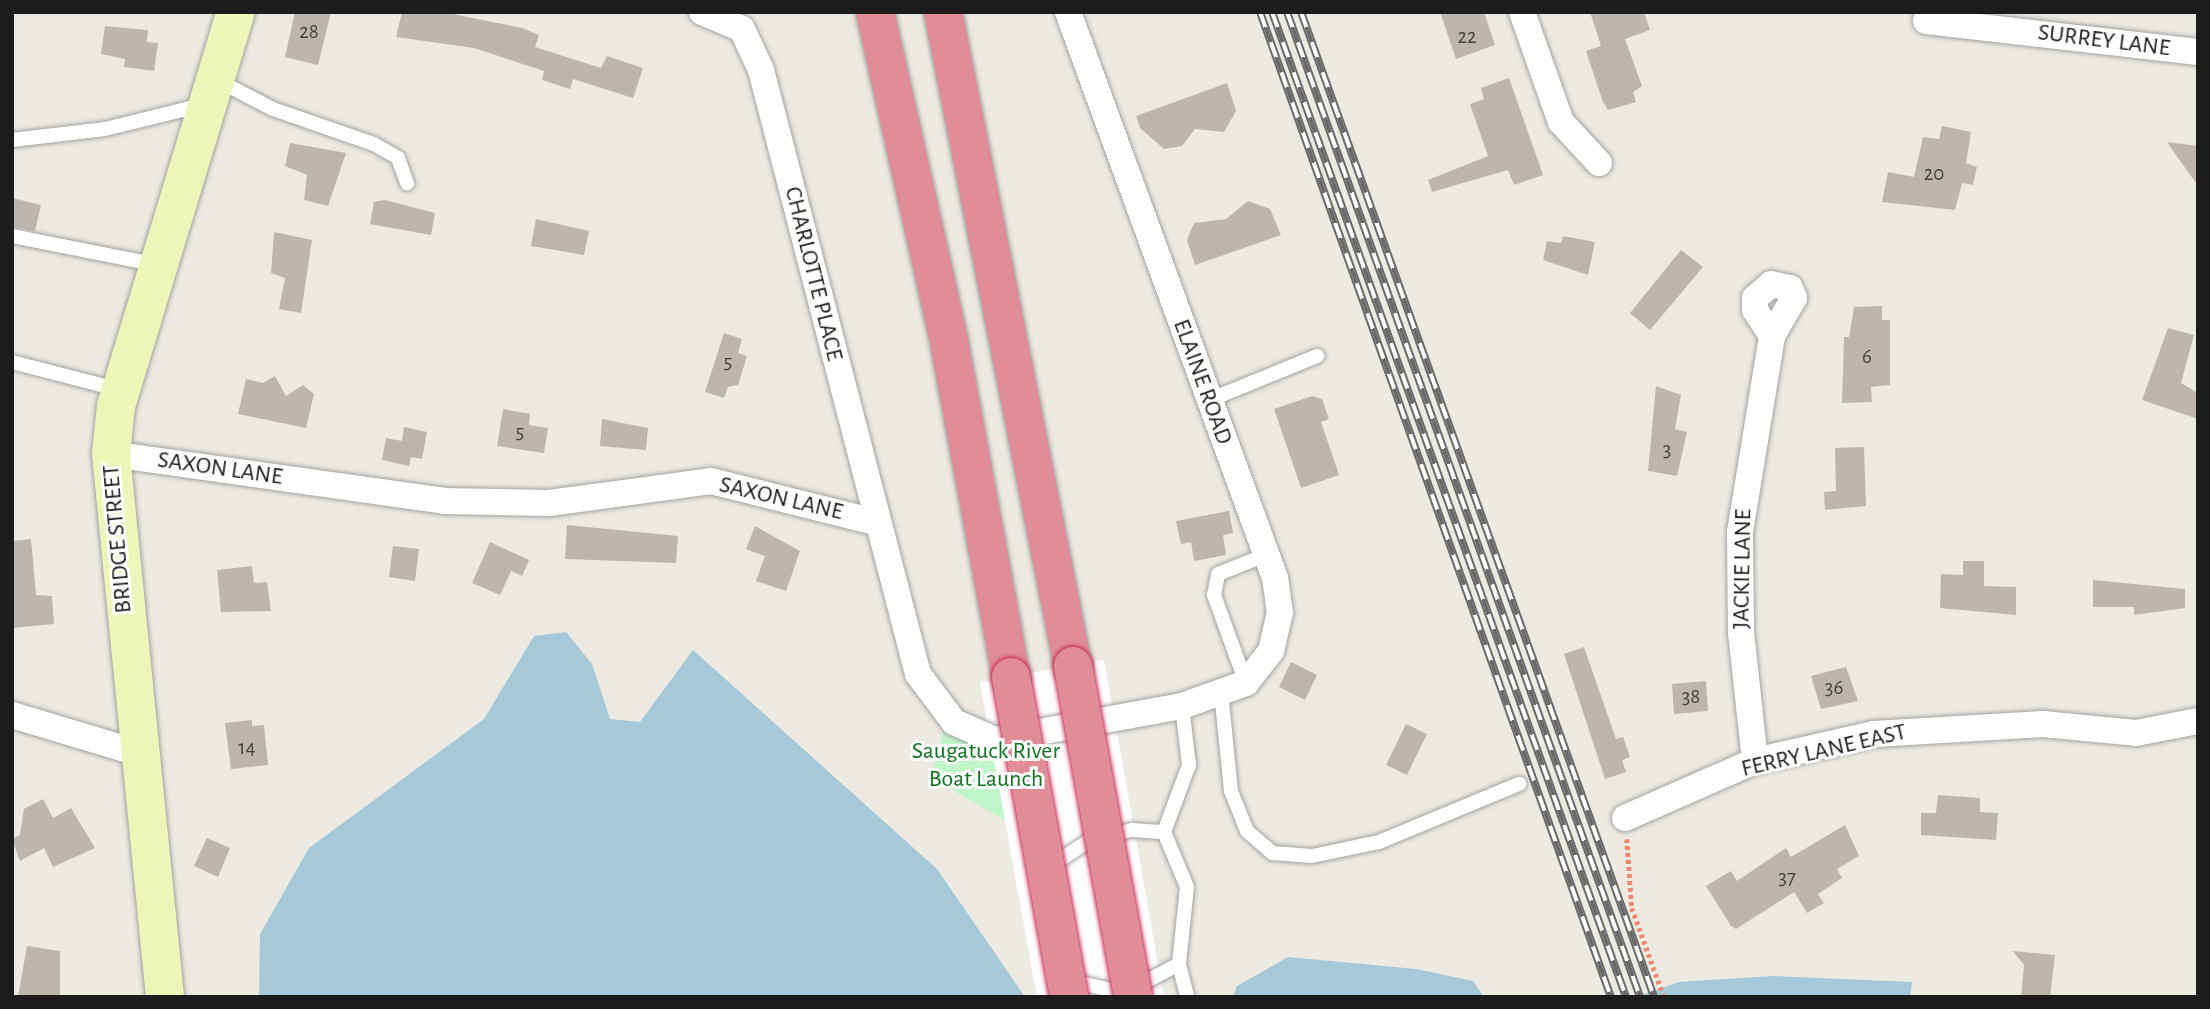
<!DOCTYPE html>
<style>
body{margin:0}
#map{position:relative;width:2210px;height:1009px;overflow:hidden;background:#edeae2;font-family:"Alegreya Sans",sans-serif}
div>[style]{position:absolute}
.park>*{inset:0;background:#c0f6c9}
.water>*{inset:0;background:#a5c9d8}
.pier>*{inset:0;background:#fff}
.building>*{inset:0;background:#bdb6af}
.path>*{height:4.5px;margin-top:-2.25px;transform-origin:0;background:repeating-linear-gradient(90deg,#f1866f 0 3.5px,transparent 0 7px)}
.roads{filter:drop-shadow(0 0 2px #a3a3a3) drop-shadow(0 0 2px #a3a3a3)}
.service>*{height:14px;margin:-7px;padding:0 7px;transform-origin:7px;border-radius:7px;background:#fff}
.minor>*{height:26px;margin:-13px;padding:0 13px;transform-origin:13px;border-radius:13px;background:#fff}
.secondary>*{height:38px;margin:-19px;padding:0 19px;transform-origin:19px;border-radius:19px;background:#eef5b8}
.motorway>*{height:38px;margin:-19px;padding:0 19px;transform-origin:19px;border-radius:19px;background:#e18d97}
.rail>*{height:8px;margin-top:-4px;transform-origin:0;background:repeating-linear-gradient(90deg,#fff 0 16px,#6a6a6a 0 32px);box-sizing:border-box;border-block:2px solid #6a6a6a}
.bridges{filter:drop-shadow(0 0 2px #cc2d58) drop-shadow(0 0 2px #cc2d58)}
.motorway-bridge>*{height:38px;margin:-19px;padding:0 19px;transform-origin:19px;border-radius:19px;background:#e18d97}
span{translate:-50% -50%;white-space:nowrap;text-align:center;line-height:1.15;-webkit-text-stroke:6px #fff;paint-order:stroke}
.number-label{font-size:21px;color:#444241}
.number-label span{-webkit-text-stroke-width:0}
.street-label{font-size:24px;color:#1c1c1c}
.park-label{font-size:24px;color:#117320}
.frame{position:absolute;inset:0;border:14px solid #1c1c1c;pointer-events:none}
</style>
<div id="map">
<div class="park">
<i style="clip-path:polygon(951px 699px,974px 718px,1020px 733px,1015px 826px,931px 778px)"></i>
</div>
<div class="water">
<i style="clip-path:polygon(566px 632px,592px 664px,610px 719px,640px 722px,693px 650px,937px 869px,1025px 997px,259px 997px,260px 934px,309px 848px,484px 719px,534px 636px)"></i>
<i style="clip-path:polygon(1288px 957px,1416px 969px,1473px 981px,1484px 997px,1233px 997px,1237px 986px)"></i>
<i style="clip-path:polygon(1772px 976px,1912px 982px,1910px 997px,1636px 997px,1679px 982px)"></i>
</div>
<div class="pier">
<i style="clip-path:polygon(1104px 660px,1164px 997px,1037px 997px,980px 682px)"></i>
</div>
<div class="building">
<i style="clip-path:polygon(295px 12px,331px 12px,318px 65px,285px 57px)"></i>
<i style="clip-path:polygon(402px 12px,453px 14px,522px 28px,539px 35px,535px 47px,601px 68px,607px 56px,643px 68px,633px 98px,573px 79px,570px 89px,542px 80px,544px 71px,474px 48px,396px 37px)"></i>
<i style="clip-path:polygon(1440px 12px,1484px 12px,1495px 45px,1456px 59px)"></i>
<i style="clip-path:polygon(1590px 12px,1644px 12px,1650px 30px,1625px 39px,1642px 86px,1633px 92px,1636px 102px,1608px 110px,1603px 102px,1586px 51px,1601px 46px)"></i>
<i style="clip-path:polygon(105px 26px,148px 30px,147px 42px,158px 43px,154px 71px,124px 67px,125px 59px,101px 54px)"></i>
<i style="clip-path:polygon(1509px 78px,1543px 175px,1514px 185px,1508px 170px,1432px 192px,1428px 180px,1488px 156px,1470px 104px,1484px 99px,1481px 88px)"></i>
<i style="clip-path:polygon(1227px 83px,1236px 111px,1224px 132px,1195px 129px,1182px 146px,1164px 149px,1140px 128px,1136px 116px)"></i>
<i style="clip-path:polygon(1942px 126px,1971px 132px,1966px 163px,1977px 167px,1973px 185px,1962px 183px,1955px 210px,1882px 202px,1888px 172px,1914px 177px,1923px 137px,1939px 139px)"></i>
<i style="clip-path:polygon(2167px 142px,2198px 146px,2198px 186px)"></i>
<i style="clip-path:polygon(290px 143px,346px 153px,328px 206px,304px 200px,307px 175px,285px 166px)"></i>
<i style="clip-path:polygon(12px 198px,41px 205px,35px 231px,12px 227px)"></i>
<i style="clip-path:polygon(385px 200px,435px 213px,431px 235px,370px 224px,374px 202px)"></i>
<i style="clip-path:polygon(1248px 201px,1270px 209px,1281px 235px,1195px 265px,1187px 240px,1194px 223px,1226px 219px)"></i>
<i style="clip-path:polygon(536px 219px,589px 231px,584px 255px,531px 246px)"></i>
<i style="clip-path:polygon(274px 232px,312px 240px,301px 313px,279px 309px,285px 278px,271px 273px)"></i>
<i style="clip-path:polygon(1563px 236px,1595px 242px,1588px 275px,1543px 260px,1547px 241px,1561px 243px)"></i>
<i style="clip-path:polygon(1681px 250px,1703px 267px,1650px 330px,1630px 313px)"></i>
<i style="clip-path:polygon(1882px 306px,1882px 320px,1890px 320px,1890px 385px,1871px 387px,1872px 402px,1842px 403px,1844px 337px,1849px 337px,1854px 307px)"></i>
<i style="clip-path:polygon(2168px 328px,2194px 335px,2181px 383px,2198px 393px,2198px 419px,2142px 400px)"></i>
<i style="clip-path:polygon(724px 333px,742px 339px,738px 353px,747px 356px,738px 385px,728px 387px,724px 398px,705px 392px)"></i>
<i style="clip-path:polygon(275px 376px,286px 396px,303px 385px,314px 394px,306px 428px,238px 414px,246px 379px,263px 383px)"></i>
<i style="clip-path:polygon(1656px 386px,1681px 395px,1675px 429px,1687px 432px,1677px 476px,1648px 471px)"></i>
<i style="clip-path:polygon(1312px 396px,1322px 399px,1329px 419px,1321px 422px,1339px 475px,1301px 488px,1274px 409px)"></i>
<i style="clip-path:polygon(503px 409px,530px 414px,529px 425px,548px 428px,544px 453px,497px 446px)"></i>
<i style="clip-path:polygon(602px 419px,648px 428px,646px 450px,600px 446px)"></i>
<i style="clip-path:polygon(404px 427px,427px 432px,422px 459px,411px 457px,409px 466px,382px 460px,386px 438px,402px 441px)"></i>
<i style="clip-path:polygon(1864px 447px,1866px 506px,1825px 510px,1824px 492px,1836px 491px,1835px 448px)"></i>
<i style="clip-path:polygon(1229px 511px,1233px 533px,1223px 535px,1226px 555px,1194px 561px,1191px 542px,1181px 544px,1176px 521px)"></i>
<i style="clip-path:polygon(567px 525px,678px 536px,676px 563px,565px 559px)"></i>
<i style="clip-path:polygon(755px 526px,800px 551px,786px 591px,756px 581px,765px 556px,746px 549px)"></i>
<i style="clip-path:polygon(31px 539px,36px 595px,52px 596px,54px 624px,12px 628px,12px 541px)"></i>
<i style="clip-path:polygon(490px 542px,529px 560px,522px 576px,511px 571px,500px 595px,472px 583px)"></i>
<i style="clip-path:polygon(393px 546px,419px 549px,415px 581px,389px 577px)"></i>
<i style="clip-path:polygon(1963px 561px,1984px 561px,1984px 586px,2016px 587px,2016px 615px,1940px 608px,1941px 574px,1963px 575px)"></i>
<i style="clip-path:polygon(252px 566px,254px 583px,267px 582px,271px 611px,221px 612px,217px 570px)"></i>
<i style="clip-path:polygon(2093px 580px,2185px 589px,2185px 608px,2134px 615px,2134px 607px,2093px 607px)"></i>
<i style="clip-path:polygon(1584px 647px,1616px 739px,1623px 737px,1630px 757px,1622px 760px,1626px 772px,1605px 779px,1564px 654px)"></i>
<i style="clip-path:polygon(1291px 662px,1317px 675px,1305px 700px,1279px 687px)"></i>
<i style="clip-path:polygon(1846px 667px,1858px 701px,1821px 709px,1811px 676px)"></i>
<i style="clip-path:polygon(1706px 681px,1708px 711px,1674px 714px,1672px 684px)"></i>
<i style="clip-path:polygon(252px 720px,252px 726px,264px 725px,268px 765px,231px 769px,225px 723px)"></i>
<i style="clip-path:polygon(1406px 724px,1427px 734px,1407px 775px,1386px 765px)"></i>
<i style="clip-path:polygon(1938px 795px,1980px 798px,1980px 812px,1998px 813px,1996px 840px,1921px 835px,1921px 813px,1936px 813px)"></i>
<i style="clip-path:polygon(43px 799px,53px 818px,71px 808px,95px 848px,53px 867px,44px 848px,20px 861px,12px 839px,20px 835px,24px 809px)"></i>
<i style="clip-path:polygon(1845px 825px,1859px 856px,1837px 869px,1842px 878px,1818px 894px,1824px 903px,1807px 913px,1794px 892px,1736px 929px,1731px 926px,1706px 886px,1731px 871px,1737px 881px,1786px 848px,1791px 857px)"></i>
<i style="clip-path:polygon(207px 838px,230px 848px,218px 877px,194px 866px)"></i>
<i style="clip-path:polygon(27px 946px,60px 951px,60px 997px,18px 997px)"></i>
<i style="clip-path:polygon(2013px 951px,2055px 955px,2050px 997px,2021px 997px,2024px 965px)"></i>
</div>
<div class="path">
<i style="left:1627px;top:839px;width:69px;rotate:85.9deg"></i>
<i style="left:1632px;top:908px;width:95px;rotate:70.2deg"></i>
</div>
<div class="roads">
<div class="service">
<i style="left:217px;top:80px;width:63px;rotate:27.4deg"></i>
<i style="left:273px;top:109px;width:107px;rotate:19.1deg"></i>
<i style="left:374px;top:144px;width:28px;rotate:30deg"></i>
<i style="left:398px;top:158px;width:27px;rotate:70deg"></i>
<i style="left:12px;top:140px;width:94px;rotate:-6.7deg"></i>
<i style="left:105px;top:129px;width:101px;rotate:-13.8deg"></i>
<i style="left:12px;top:236px;width:149px;rotate:11.2deg"></i>
<i style="left:12px;top:362px;width:112px;rotate:14.5deg"></i>
<i style="left:1209px;top:400px;width:117px;rotate:-22.2deg"></i>
<i style="left:1246px;top:683px;width:94px;rotate:-110deg"></i>
<i style="left:1214px;top:595px;width:21px;rotate:-79deg"></i>
<i style="left:1218px;top:574px;width:52px;rotate:-21.6deg"></i>
<i style="left:1221px;top:692px;width:100px;rotate:84.2deg"></i>
<i style="left:1231px;top:791px;width:43px;rotate:68.2deg"></i>
<i style="left:1247px;top:831px;width:33px;rotate:41deg"></i>
<i style="left:1272px;top:853px;width:40px;rotate:4.3deg"></i>
<i style="left:1312px;top:856px;width:68px;rotate:-11.8deg"></i>
<i style="left:1379px;top:842px;width:152px;rotate:-22.5deg"></i>
<i style="left:1051px;top:866px;width:47px;rotate:-33.7deg"></i>
<i style="left:1090px;top:840px;width:43px;rotate:-13.4deg"></i>
<i style="left:1132px;top:830px;width:32px;rotate:4deg"></i>
<i style="left:1164px;top:832px;width:72px;rotate:-69.5deg"></i>
<i style="left:1189px;top:765px;width:59px;rotate:-96.8deg"></i>
<i style="left:1179px;top:964px;width:34px;rotate:76deg"></i>
<i style="left:1068px;top:980px;width:57px;rotate:13.1deg"></i>
<i style="left:1124px;top:993px;width:62px;rotate:-27.8deg"></i>
<i style="left:1179px;top:964px;width:77px;rotate:-84.1deg"></i>
<i style="left:1187px;top:887px;width:60px;rotate:-112.7deg"></i>
</div>
<div class="minor">
<i style="left:702px;top:12px;width:43px;rotate:23deg"></i>
<i style="left:742px;top:29px;width:45px;rotate:65.1deg"></i>
<i style="left:761px;top:70px;width:624px;rotate:75.43deg"></i>
<i style="left:918px;top:674px;width:60px;rotate:53.1deg"></i>
<i style="left:954px;top:722px;width:45px;rotate:23.7deg"></i>
<i style="left:995px;top:740px;width:190px;rotate:-10.3deg"></i>
<i style="left:1182px;top:706px;width:68px;rotate:-19.8deg"></i>
<i style="left:1246px;top:683px;width:41px;rotate:-52deg"></i>
<i style="left:1271px;top:651px;width:39px;rotate:-77deg"></i>
<i style="left:1280px;top:613px;width:35px;rotate:-98deg"></i>
<i style="left:1275px;top:578px;width:603px;rotate:-110.09deg"></i>
<i style="left:1522px;top:12px;width:117px;rotate:70.5deg"></i>
<i style="left:1561px;top:122px;width:56px;rotate:47.2deg"></i>
<i style="left:1926px;top:21px;width:274px;rotate:6.5deg"></i>
<i style="left:111px;top:454px;width:337px;rotate:8deg"></i>
<i style="left:445px;top:501px;width:104px;rotate:1.1deg"></i>
<i style="left:549px;top:503px;width:163px;rotate:-7.7deg"></i>
<i style="left:711px;top:481px;width:170px;rotate:14deg"></i>
<i style="left:12px;top:715px;width:133px;rotate:16.7deg"></i>
<i style="left:1755px;top:761px;width:130px;rotate:-96.2deg"></i>
<i style="left:1741px;top:632px;width:100px;rotate:-90.6deg"></i>
<i style="left:1740px;top:532px;width:199px;rotate:-80.7deg"></i>
<i style="left:1772px;top:336px;width:31px;rotate:-123deg"></i>
<i style="left:1755px;top:310px;width:12px;rotate:-90deg"></i>
<i style="left:1755px;top:298px;width:21px;rotate:-41deg"></i>
<i style="left:1771px;top:284px;width:19px;rotate:12deg"></i>
<i style="left:1790px;top:288px;width:11px;rotate:68deg"></i>
<i style="left:1794px;top:298px;width:44px;rotate:120.1deg"></i>
<i style="left:1625px;top:818px;width:142px;rotate:-23.7deg"></i>
<i style="left:1755px;top:761px;width:122px;rotate:-12.8deg"></i>
<i style="left:1874px;top:734px;width:169px;rotate:-3.4deg"></i>
<i style="left:2043px;top:724px;width:93px;rotate:5.5deg"></i>
<i style="left:2136px;top:733px;width:63px;rotate:-11deg"></i>
</div>
<div class="secondary">
<i style="left:165px;top:997px;width:546px;rotate:-95.68deg"></i>
<i style="left:111px;top:454px;width:48px;rotate:-84.1deg"></i>
<i style="left:116px;top:406px;width:412px;rotate:-73.1deg"></i>
</div>
<div class="motorway">
<i style="left:875px;top:12px;width:337px;rotate:77.3deg"></i>
<i style="left:949px;top:341px;width:342px;rotate:79.5deg"></i>
<i style="left:943px;top:12px;width:667px;rotate:78.76deg"></i>
</div>
</div>
<div class="rail">
<i style="left:1260px;top:12px;width:1046px;rotate:70.39deg"></i>
<i style="left:1272px;top:12px;width:1047px;rotate:70.23deg"></i>
<i style="left:1287px;top:12px;width:1046px;rotate:70.28deg"></i>
<i style="left:1301px;top:12px;width:1046px;rotate:70.28deg"></i>
</div>
<div class="bridges">
<div class="motorway-bridge">
<i style="left:1073px;top:666px;width:336px;rotate:79.7deg"></i>
<i style="left:1011px;top:677px;width:325px;rotate:79.7deg"></i>
</div>
</div>
<div class="number-label">
<span style="left:309px;top:32px">28</span>
<span style="left:1467px;top:37px">22</span>
<span style="left:1934px;top:174px">20</span>
<span style="left:1867px;top:357px">6</span>
<span style="left:728px;top:362px">5</span>
<span style="left:520px;top:432px">5</span>
<span style="left:1667px;top:450px">3</span>
<span style="left:1834px;top:688px">36</span>
<span style="left:1691px;top:697px">38</span>
<span style="left:247px;top:748px">14</span>
<span style="left:1787px;top:878px">37</span>
</div>
<div class="street-label">
<span style="left:2104px;top:41px;rotate:7deg">SURREY LANE</span>
<span style="left:813px;top:274px;rotate:76deg">CHARLOTTE PLACE</span>
<span style="left:1202px;top:382px;rotate:70deg">ELAINE ROAD</span>
<span style="left:220px;top:469px;rotate:8deg">SAXON LANE</span>
<span style="left:781px;top:499px;rotate:13deg">SAXON LANE</span>
<span style="left:118px;top:539px;rotate:-95deg">BRIDGE STREET</span>
<span style="left:1743px;top:569px;rotate:-89deg">JACKIE LANE</span>
<span style="left:1824px;top:751px;rotate:-13deg">FERRY LANE EAST</span>
</div>
<div class="park-label">
<span style="left:986px;top:766px">Saugatuck River<br>Boat Launch</span>
</div>
<div class="frame"></div>
</div>
